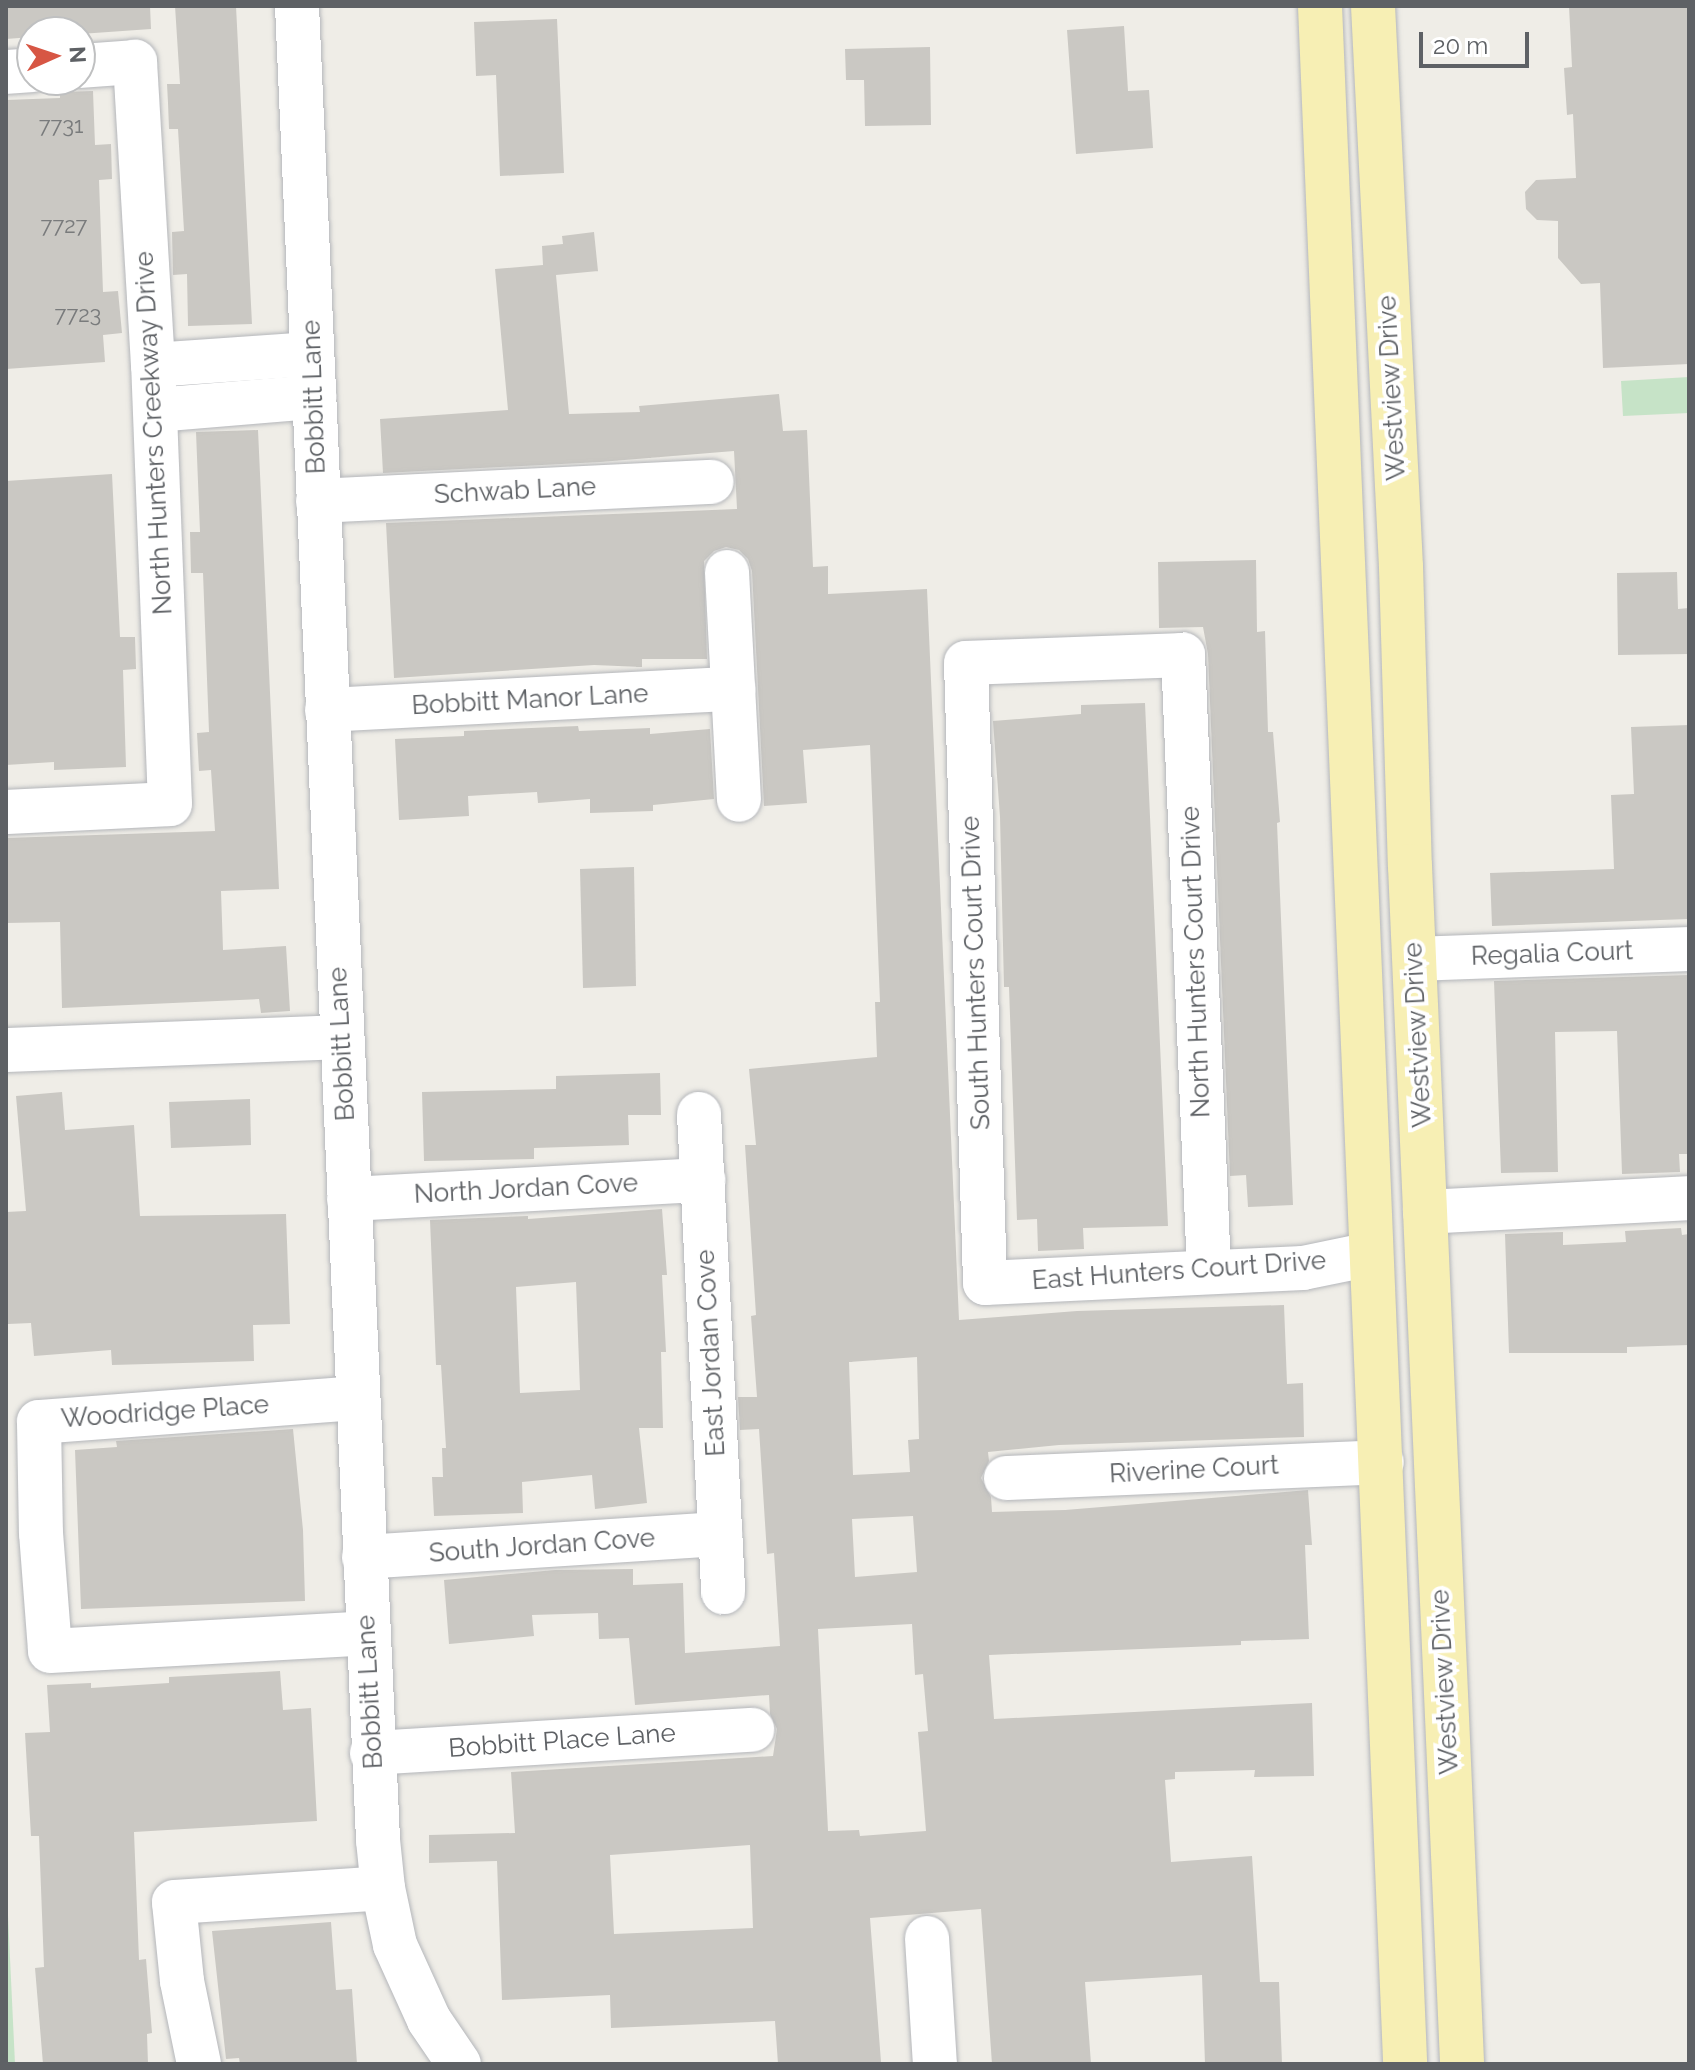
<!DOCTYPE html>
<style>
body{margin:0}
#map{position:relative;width:1695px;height:2070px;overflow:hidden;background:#efede7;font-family:Raleway,sans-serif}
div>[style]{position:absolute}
.green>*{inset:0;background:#c6e3c7}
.building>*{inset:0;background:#cac8c3}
.roads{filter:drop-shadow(0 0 2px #b4b6ba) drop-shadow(0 0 2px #b4b6ba)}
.minor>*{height:44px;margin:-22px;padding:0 22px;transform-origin:22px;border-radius:22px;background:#fff}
.major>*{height:44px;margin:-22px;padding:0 22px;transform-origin:22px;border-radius:22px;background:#f7efb4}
span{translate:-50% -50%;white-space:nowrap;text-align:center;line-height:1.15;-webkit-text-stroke:8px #fff;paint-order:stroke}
.number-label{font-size:22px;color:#797b7c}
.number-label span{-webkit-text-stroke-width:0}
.street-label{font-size:26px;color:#5e6165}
.frame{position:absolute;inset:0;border:8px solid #5e6165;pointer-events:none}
.north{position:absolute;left:16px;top:16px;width:80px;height:80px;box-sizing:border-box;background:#fff;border:2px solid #bfc0c1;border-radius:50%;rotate:87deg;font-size:22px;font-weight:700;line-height:32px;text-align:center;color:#5e6165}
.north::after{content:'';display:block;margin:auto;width:28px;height:36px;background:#d75644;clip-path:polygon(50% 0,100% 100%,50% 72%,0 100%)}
.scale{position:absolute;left:1419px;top:32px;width:110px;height:36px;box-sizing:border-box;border:4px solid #5e6165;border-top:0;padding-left:10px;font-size:24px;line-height:28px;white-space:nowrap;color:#5e6165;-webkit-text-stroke:6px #fff;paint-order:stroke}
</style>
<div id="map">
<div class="green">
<i style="clip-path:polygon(1689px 377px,1689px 413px,1623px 416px,1621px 381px)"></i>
<i style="clip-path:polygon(6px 1873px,15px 2064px,6px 2064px)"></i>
</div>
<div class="building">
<i style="clip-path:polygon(6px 6px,150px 6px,151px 29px,80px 34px,32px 32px,32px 37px,6px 39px)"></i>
<i style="clip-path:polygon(175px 6px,236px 6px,252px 324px,188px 326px,187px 274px,173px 275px,172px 232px,184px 231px,178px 129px,169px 129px,168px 103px,167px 84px,180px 84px)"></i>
<i style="clip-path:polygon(1569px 6px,1689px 6px,1689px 364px,1603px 368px,1600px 283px,1581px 284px,1558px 258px,1558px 221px,1537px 220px,1526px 209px,1525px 192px,1536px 180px,1576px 178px,1573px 114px,1567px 115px,1564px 68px,1572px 67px)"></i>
<i style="clip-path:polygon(557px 19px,564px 173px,500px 176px,496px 75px,476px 76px,474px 22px)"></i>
<i style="clip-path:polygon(1124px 26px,1128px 91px,1149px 90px,1153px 148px,1076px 154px,1067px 30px)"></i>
<i style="clip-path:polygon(930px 47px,931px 125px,865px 126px,864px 80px,846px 80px,845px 49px)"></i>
<i style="clip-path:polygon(93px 91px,95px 145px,111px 144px,112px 179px,99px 180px,103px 292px,118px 291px,122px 333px,103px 335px,105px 362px,6px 369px,6px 100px,60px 98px,60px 92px)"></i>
<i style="clip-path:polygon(evenodd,594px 232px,598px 271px,556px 275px,569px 414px,640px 412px,639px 406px,779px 394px,783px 431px,807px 430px,813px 567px,828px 566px,828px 594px,927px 589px,959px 1320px,1077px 1311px,1284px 1305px,1287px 1384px,1303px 1383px,1304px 1437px,1059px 1445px,988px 1452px,989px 1461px,981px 1478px,991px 1497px,992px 1512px,1065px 1510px,1308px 1490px,1312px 1545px,1305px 1545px,1309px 1639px,1241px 1641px,1241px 1645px,989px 1655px,994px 1719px,1312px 1703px,1314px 1776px,1254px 1777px,1255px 1770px,1175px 1772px,1175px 1779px,1165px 1780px,1171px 1862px,1252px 1856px,1260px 1982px,1279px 1982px,1282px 2064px,1205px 2064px,1202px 1975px,1085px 1982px,1091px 2064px,992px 2064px,981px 1909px,870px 1918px,881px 2062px,778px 2064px,775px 2021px,611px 2028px,610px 1995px,502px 2000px,497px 1861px,429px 1863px,429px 1835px,515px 1833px,511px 1772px,773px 1756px,777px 1729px,770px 1714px,769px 1695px,635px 1705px,629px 1638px,599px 1639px,598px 1613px,532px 1615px,534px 1636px,449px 1644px,444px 1580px,555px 1570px,633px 1569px,633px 1585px,683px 1583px,685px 1653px,780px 1646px,774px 1553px,767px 1554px,759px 1429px,740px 1430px,738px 1397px,757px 1397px,751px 1316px,756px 1315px,745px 1145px,756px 1145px,749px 1069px,877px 1057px,875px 1002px,880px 1002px,870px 745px,803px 750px,807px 803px,764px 806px,752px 571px,748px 559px,739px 550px,726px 547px,714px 551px,704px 561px,707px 659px,642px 659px,642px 667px,594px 665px,394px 678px,386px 523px,737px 509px,734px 451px,600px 462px,383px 473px,380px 419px,508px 410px,495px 269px,543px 265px,542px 246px,563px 244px,562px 236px,594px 232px,917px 1357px,919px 1439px,908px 1440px,910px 1472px,853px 1475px,849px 1362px,917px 1357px,594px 232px,913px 1516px,917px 1572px,855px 1577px,852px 1519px,913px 1516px,594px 232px,912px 1624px,915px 1675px,923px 1674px,928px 1731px,918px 1732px,926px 1831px,860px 1836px,859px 1830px,828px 1831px,818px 1629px,912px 1624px,594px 232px,750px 1845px,753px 1928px,614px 1934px,610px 1855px,750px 1845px)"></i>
<i style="clip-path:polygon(258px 430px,279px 889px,221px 891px,223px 950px,286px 946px,290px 1011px,261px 1013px,259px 999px,62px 1008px,60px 922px,6px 923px,6px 838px,215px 831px,211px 770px,199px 771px,197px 733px,209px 732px,203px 573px,191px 573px,190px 532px,200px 532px,196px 432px)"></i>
<i style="clip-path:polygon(112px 474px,120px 637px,135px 637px,136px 669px,123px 670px,126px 767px,54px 770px,54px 762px,6px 765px,6px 481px)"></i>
<i style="clip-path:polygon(1256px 560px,1257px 632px,1265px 631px,1268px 732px,1273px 732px,1280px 822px,1277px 823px,1293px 1205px,1248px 1207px,1246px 1175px,1230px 1176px,1208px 654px,1203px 627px,1159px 628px,1158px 562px)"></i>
<i style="clip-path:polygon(1677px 572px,1678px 609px,1689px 608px,1689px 654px,1618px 655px,1617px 573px)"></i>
<i style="clip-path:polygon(1145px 703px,1168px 1226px,1083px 1228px,1084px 1249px,1038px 1251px,1037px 1219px,1017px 1220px,1009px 987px,1004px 987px,1000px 817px,993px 721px,1081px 714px,1081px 705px)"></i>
<i style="clip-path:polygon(1689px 725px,1689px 919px,1492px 926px,1490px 873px,1614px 869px,1611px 795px,1634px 794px,1631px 727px)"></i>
<i style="clip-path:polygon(578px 726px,579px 731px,650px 728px,650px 734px,710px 729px,714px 799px,653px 805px,653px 811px,590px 813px,590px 799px,538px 803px,537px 792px,468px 796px,469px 816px,399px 820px,395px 739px,464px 736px,464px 731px)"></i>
<i style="clip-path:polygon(634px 867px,636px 986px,583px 988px,580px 869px)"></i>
<i style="clip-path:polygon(1689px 975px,1689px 1154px,1679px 1154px,1680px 1172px,1622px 1174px,1617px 1031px,1555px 1032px,1558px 1172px,1501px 1173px,1494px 981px)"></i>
<i style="clip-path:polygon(660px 1073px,661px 1115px,628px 1115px,629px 1145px,534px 1148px,534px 1159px,424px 1161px,422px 1092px,556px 1089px,556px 1076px)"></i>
<i style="clip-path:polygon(62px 1092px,65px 1130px,134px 1125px,140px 1216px,286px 1214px,290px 1324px,253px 1325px,254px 1361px,112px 1365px,111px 1350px,34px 1356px,31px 1323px,8px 1324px,6px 1212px,26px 1211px,16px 1096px)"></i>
<i style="clip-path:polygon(250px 1099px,251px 1145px,171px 1148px,169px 1102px)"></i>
<i style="clip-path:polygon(evenodd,662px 1209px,667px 1275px,662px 1275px,666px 1352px,661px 1352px,663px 1428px,639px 1428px,647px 1503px,595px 1509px,592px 1475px,522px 1482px,523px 1513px,434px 1516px,432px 1477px,443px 1477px,442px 1448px,446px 1448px,441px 1365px,436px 1365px,430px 1220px,528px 1216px,528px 1219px,662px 1209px,576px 1282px,580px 1390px,520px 1393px,516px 1287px,576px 1282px)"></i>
<i style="clip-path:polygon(1681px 1228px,1682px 1235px,1689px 1234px,1689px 1345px,1627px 1347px,1627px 1353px,1509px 1353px,1505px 1234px,1563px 1232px,1563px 1245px,1626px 1242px,1625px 1231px)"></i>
<i style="clip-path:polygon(293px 1429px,303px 1530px,305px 1601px,81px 1609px,75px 1450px,117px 1447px,116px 1441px)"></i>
<i style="clip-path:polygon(280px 1671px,283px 1710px,311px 1708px,317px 1821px,134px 1832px,139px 1960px,146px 1959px,152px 2033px,147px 2034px,148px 2064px,43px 2064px,35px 1968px,44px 1967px,39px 1836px,31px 1836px,25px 1733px,50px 1732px,47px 1685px,91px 1683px,91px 1688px,169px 1683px,169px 1677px)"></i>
<i style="clip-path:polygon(331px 1922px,336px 1990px,352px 1989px,357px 2064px,240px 2064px,239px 2058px,226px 2059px,212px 1931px)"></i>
</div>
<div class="roads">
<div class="minor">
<i style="left:297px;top:6px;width:1836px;rotate:87.47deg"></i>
<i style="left:378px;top:1840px;width:48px;rotate:84.1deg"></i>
<i style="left:383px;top:1888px;width:58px;rotate:78.1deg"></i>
<i style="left:395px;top:1945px;width:82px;rotate:65.6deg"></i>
<i style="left:429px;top:2020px;width:53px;rotate:55.7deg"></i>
<i style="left:6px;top:72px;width:26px;rotate:-4deg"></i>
<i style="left:153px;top:365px;width:159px;rotate:-4deg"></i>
<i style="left:155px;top:410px;width:160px;rotate:-4.7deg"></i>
<i style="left:318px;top:501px;width:394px;rotate:-2.8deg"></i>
<i style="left:727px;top:572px;width:228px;rotate:87deg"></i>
<i style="left:327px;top:710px;width:407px;rotate:-3deg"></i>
<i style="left:6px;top:812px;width:164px;rotate:-2.8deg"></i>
<i style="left:170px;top:804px;width:439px;rotate:-92.2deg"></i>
<i style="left:153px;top:365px;width:304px;rotate:-93.4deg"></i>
<i style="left:135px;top:62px;width:55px;rotate:175.8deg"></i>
<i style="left:1415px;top:959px;width:274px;rotate:-2.1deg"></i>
<i style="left:6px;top:1050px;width:335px;rotate:-2.2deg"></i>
<i style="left:699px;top:1114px;width:479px;rotate:87.1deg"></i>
<i style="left:349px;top:1199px;width:355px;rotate:-3.1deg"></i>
<i style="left:1425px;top:1212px;width:264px;rotate:-3deg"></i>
<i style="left:1209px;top:1270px;width:616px;rotate:-92.42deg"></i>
<i style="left:1183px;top:655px;width:217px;rotate:177.9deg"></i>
<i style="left:966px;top:663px;width:620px;rotate:88.24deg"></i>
<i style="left:985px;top:1283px;width:318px;rotate:-2.7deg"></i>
<i style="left:1303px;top:1268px;width:69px;rotate:-11.6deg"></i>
<i style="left:357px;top:1398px;width:319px;rotate:175.7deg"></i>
<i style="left:39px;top:1422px;width:111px;rotate:89deg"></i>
<i style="left:41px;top:1533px;width:118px;rotate:85.6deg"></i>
<i style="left:50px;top:1651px;width:318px;rotate:-3.2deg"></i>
<i style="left:1006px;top:1478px;width:376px;rotate:-2.4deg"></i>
<i style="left:364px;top:1557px;width:357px;rotate:-3.7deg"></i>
<i style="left:372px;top:1753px;width:381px;rotate:-3.5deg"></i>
<i style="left:927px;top:1938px;width:126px;rotate:86.4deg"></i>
<i style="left:199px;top:2064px;width:85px;rotate:-101.6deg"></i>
<i style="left:182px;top:1981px;width:79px;rotate:-95.8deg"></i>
<i style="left:174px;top:1902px;width:209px;rotate:-3.8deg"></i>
</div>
<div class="major">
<i style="left:1320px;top:6px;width:2060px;rotate:87.63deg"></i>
<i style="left:1373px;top:6px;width:562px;rotate:87.14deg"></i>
<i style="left:1401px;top:567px;width:299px;rotate:88.3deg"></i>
<i style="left:1410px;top:866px;width:1199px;rotate:87.51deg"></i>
</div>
</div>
<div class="number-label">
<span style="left:61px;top:126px">7731</span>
<span style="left:64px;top:226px">7727</span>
<span style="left:78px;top:315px">7723</span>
</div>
<div class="street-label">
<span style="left:1392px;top:388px;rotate:-93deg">Westview Drive</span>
<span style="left:314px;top:397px;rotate:-92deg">Bobbitt Lane</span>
<span style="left:154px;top:433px;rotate:-93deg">North Hunters Creekway Drive</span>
<span style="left:515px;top:491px;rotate:-3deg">Schwab Lane</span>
<span style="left:530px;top:700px;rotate:-3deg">Bobbitt Manor Lane</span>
<span style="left:1552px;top:954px;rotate:-2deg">Regalia Court</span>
<span style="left:1196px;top:962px;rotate:-92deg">North Hunters Court Drive</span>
<span style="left:976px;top:973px;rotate:-92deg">South Hunters Court Drive</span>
<span style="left:1418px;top:1035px;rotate:-93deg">Westview Drive</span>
<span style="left:342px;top:1044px;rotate:-93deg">Bobbitt Lane</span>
<span style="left:526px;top:1189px;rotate:-3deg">North Jordan Cove</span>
<span style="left:1179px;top:1271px;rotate:-4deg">East Hunters Court Drive</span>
<span style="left:711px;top:1353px;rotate:-93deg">East Jordan Cove</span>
<span style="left:165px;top:1412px;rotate:-4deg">Woodridge Place</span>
<span style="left:1194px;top:1470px;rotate:-3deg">Riverine Court</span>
<span style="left:542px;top:1546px;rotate:-4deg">South Jordan Cove</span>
<span style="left:1445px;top:1682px;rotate:-93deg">Westview Drive</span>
<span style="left:370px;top:1692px;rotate:-93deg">Bobbitt Lane</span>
<span style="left:562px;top:1741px;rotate:-4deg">Bobbitt Place Lane</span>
</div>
<div class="frame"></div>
<div class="north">N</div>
<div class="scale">20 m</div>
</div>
